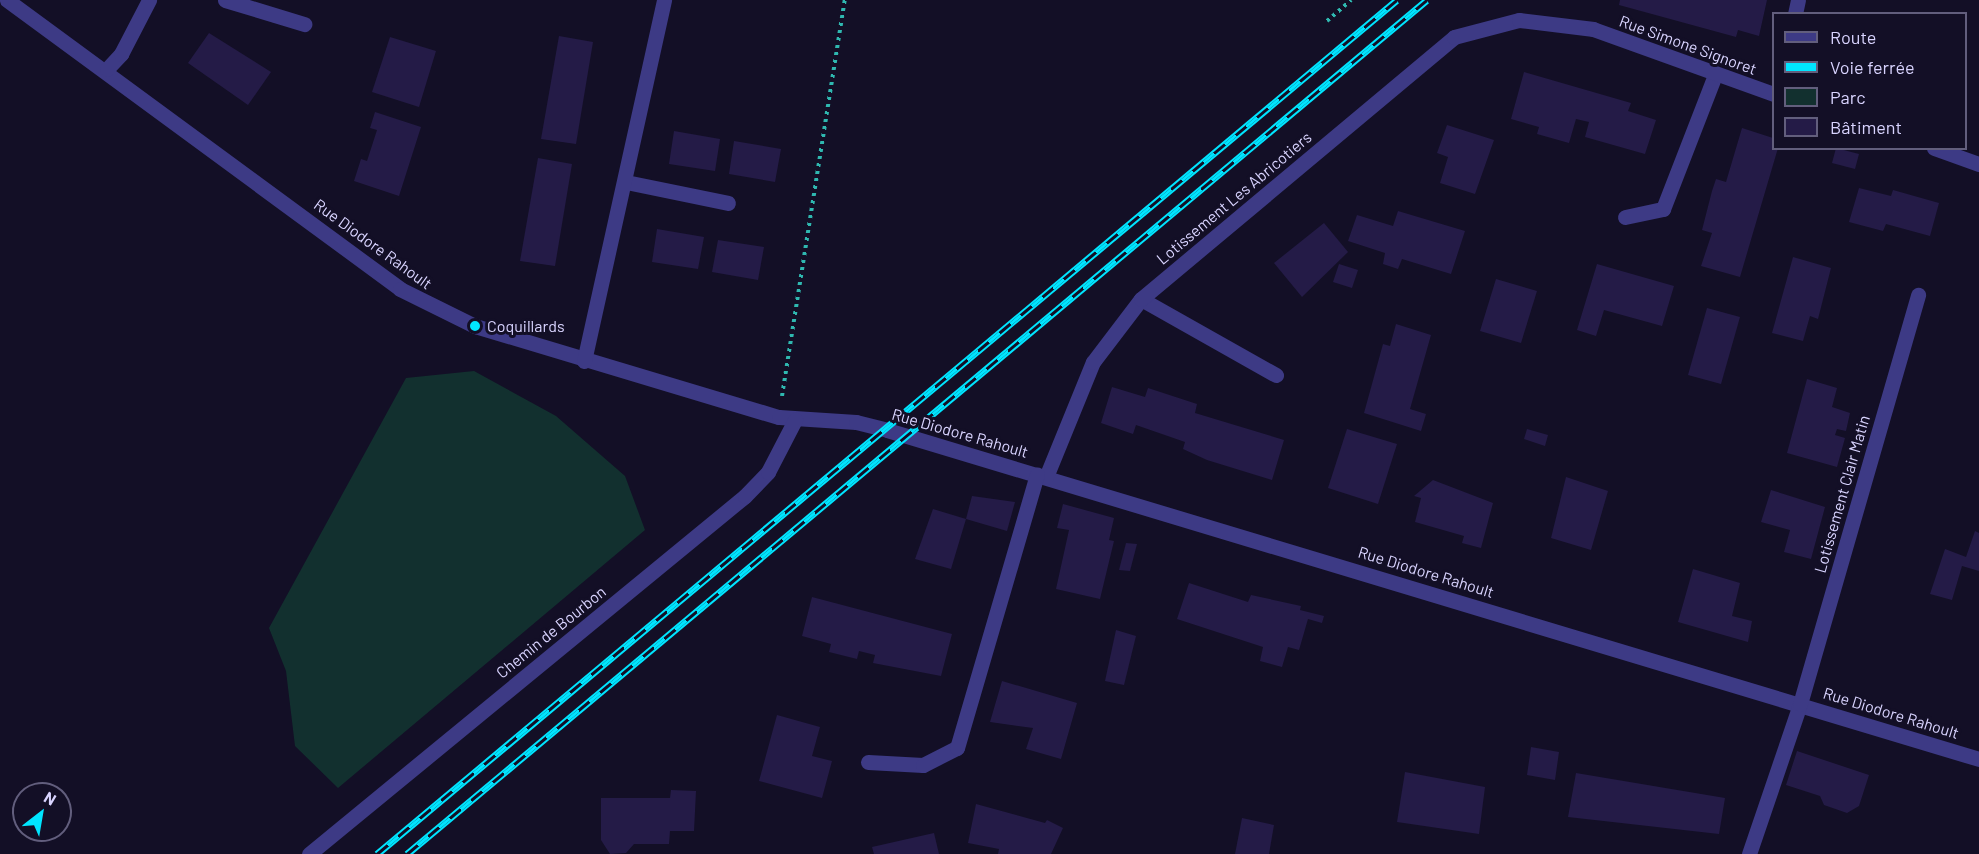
<!DOCTYPE html>
<meta charset="utf-8">
<style>
body{margin:0}
#map{position:relative;width:1979px;height:854px;overflow:hidden;background:#130f26;font-family:Barlow,sans-serif}
div>[style]{position:absolute}
.green>*{inset:0;background:#12302f}
.building>*{inset:0;background:#241b47}
.path>*{height:4px;margin-top:-2px;transform-origin:0;background:repeating-linear-gradient(90deg,#2fb8b0 0 3px,transparent 0 7.5px)}
.minor>*{height:15px;margin:-7.5px;padding:0 7.5px;transform-origin:7.5px;border-radius:7.5px;background:#3d3a85}
.rail>*{height:7px;margin-top:-3.5px;transform-origin:0;background:repeating-linear-gradient(90deg,#130f26 0 14px,#00e5ff 0 28px);box-sizing:border-box;border-block:2px solid #00e5ff}
.dots>*{width:16px;height:16px;translate:-50% -50%;box-sizing:border-box;border:3px solid #130f26;border-radius:50%}
span{translate:-50% -50%;white-space:nowrap;text-align:center;line-height:1.15;-webkit-text-stroke:6px #130f26;paint-order:stroke}
.street-label{font-size:16px;color:#d9d4ff}
.poi-label{font-size:16px;color:#d9d4ff}
.left{translate:0 -50%;text-align:left}
.legend{position:absolute;left:1772px;top:12px;width:195px;height:138px;box-sizing:border-box;background:#130f26;border:2px solid #625e7d;margin:0;padding:8px 10px;list-style:none;font-size:18px;color:#d9d4ff}
.legend li{display:flex;align-items:center;gap:12px;height:30px}
.legend b{width:30px;border:2px solid #625e7d}
.north{position:absolute;left:12px;top:782px;width:60px;height:60px;box-sizing:border-box;background:#130f26;border:2px solid #625e7d;border-radius:50%;rotate:31deg;font-size:16px;font-weight:700;line-height:24px;text-align:center;color:#d9d4ff}
.north::after{content:'';display:block;margin:auto;width:21px;height:27px;background:#00e5ff;clip-path:polygon(50% 0,100% 100%,50% 72%,0 100%)}
</style>
<div id="map">
<div class="green">
<i style="clip-path:polygon(474px 371px,556px 416px,625px 476px,645px 530px,338px 788px,295px 746px,286px 671px,269px 628px,406px 378px)"></i>
</div>
<div class="building">
<i style="clip-path:polygon(1620px 0,1767px 0,1759px 36px,1738px 30px,1736px 37px,1619px 5px)"></i>
<i style="clip-path:polygon(209px 33px,271px 72px,248px 105px,188px 63px)"></i>
<i style="clip-path:polygon(559px 36px,593px 42px,576px 144px,541px 139px)"></i>
<i style="clip-path:polygon(390px 37px,436px 51px,419px 107px,372px 92px)"></i>
<i style="clip-path:polygon(1524px 72px,1631px 103px,1628px 111px,1656px 120px,1645px 154px,1585px 137px,1589px 122px,1576px 119px,1569px 143px,1537px 134px,1539px 127px,1511px 119px)"></i>
<i style="clip-path:polygon(375px 112px,421px 127px,399px 196px,354px 181px,361px 159px,367px 161px,377px 130px,370px 128px)"></i>
<i style="clip-path:polygon(1447px 125px,1494px 140px,1475px 194px,1440px 183px,1448px 157px,1437px 153px)"></i>
<i style="clip-path:polygon(1742px 128px,1773px 138px,1773px 148px,1778px 148px,1740px 277px,1701px 266px,1712px 233px,1702px 230px,1712px 191px,1716px 179px,1726px 182px)"></i>
<i style="clip-path:polygon(674px 131px,720px 139px,715px 171px,669px 164px)"></i>
<i style="clip-path:polygon(734px 141px,781px 149px,775px 182px,729px 174px)"></i>
<i style="clip-path:polygon(1836px 148px,1859px 154px,1855px 169px,1832px 163px)"></i>
<i style="clip-path:polygon(538px 158px,572px 164px,555px 266px,520px 261px)"></i>
<i style="clip-path:polygon(1859px 188px,1891px 196px,1893px 190px,1939px 203px,1930px 236px,1886px 224px,1883px 231px,1849px 222px)"></i>
<i style="clip-path:polygon(1398px 211px,1465px 231px,1451px 274px,1402px 259px,1398px 269px,1383px 264px,1385px 253px,1348px 241px,1357px 215px,1393px 226px)"></i>
<i style="clip-path:polygon(1324px 223px,1348px 252px,1302px 297px,1274px 263px)"></i>
<i style="clip-path:polygon(657px 229px,704px 237px,698px 269px,652px 262px)"></i>
<i style="clip-path:polygon(718px 240px,764px 247px,758px 280px,712px 272px)"></i>
<i style="clip-path:polygon(1793px 257px,1831px 268px,1818px 319px,1810px 316px,1803px 341px,1772px 333px)"></i>
<i style="clip-path:polygon(1339px 264px,1358px 270px,1352px 288px,1333px 282px)"></i>
<i style="clip-path:polygon(1597px 264px,1674px 286px,1662px 326px,1604px 310px,1596px 336px,1577px 330px)"></i>
<i style="clip-path:polygon(1496px 279px,1537px 291px,1521px 343px,1480px 331px)"></i>
<i style="clip-path:polygon(1707px 308px,1740px 317px,1721px 384px,1688px 375px)"></i>
<i style="clip-path:polygon(1396px 324px,1431px 335px,1410px 409px,1426px 414px,1421px 431px,1364px 413px,1383px 344px,1390px 346px)"></i>
<i style="clip-path:polygon(1807px 379px,1837px 388px,1832px 407px,1850px 413px,1846px 431px,1837px 429px,1835px 435px,1845px 438px,1837px 467px,1787px 453px)"></i>
<i style="clip-path:polygon(1112px 387px,1145px 397px,1148px 388px,1197px 404px,1195px 413px,1284px 440px,1272px 480px,1207px 460px,1183px 449px,1185px 442px,1136px 425px,1133px 434px,1101px 423px)"></i>
<i style="clip-path:polygon(1347px 429px,1397px 444px,1378px 504px,1328px 488px)"></i>
<i style="clip-path:polygon(1527px 429px,1548px 435px,1545px 446px,1524px 439px)"></i>
<i style="clip-path:polygon(1566px 477px,1608px 491px,1591px 550px,1551px 538px)"></i>
<i style="clip-path:polygon(1433px 480px,1493px 503px,1481px 548px,1462px 543px,1464px 536px,1415px 522px,1421px 498px,1414px 496px)"></i>
<i style="clip-path:polygon(1771px 490px,1825px 507px,1811px 559px,1784px 552px,1790px 530px,1761px 522px)"></i>
<i style="clip-path:polygon(972px 496px,1015px 502px,1007px 531px,966px 519px)"></i>
<i style="clip-path:polygon(1063px 504px,1114px 518px,1109px 540px,1114px 541px,1100px 599px,1056px 589px,1069px 530px,1057px 528px)"></i>
<i style="clip-path:polygon(933px 509px,966px 519px,951px 569px,915px 559px)"></i>
<i style="clip-path:polygon(1975px 531px,1979px 533px,1979px 571px,1962px 566px,1952px 600px,1930px 594px,1945px 549px,1966px 557px)"></i>
<i style="clip-path:polygon(1126px 543px,1137px 544px,1130px 571px,1119px 570px)"></i>
<i style="clip-path:polygon(1693px 569px,1740px 583px,1732px 616px,1752px 621px,1748px 642px,1678px 622px)"></i>
<i style="clip-path:polygon(1189px 583px,1248px 602px,1251px 595px,1301px 606px,1300px 610px,1324px 616px,1322px 623px,1308px 619px,1299px 650px,1288px 647px,1282px 667px,1260px 661px,1263px 647px,1177px 619px)"></i>
<i style="clip-path:polygon(812px 597px,952px 634px,941px 676px,873px 663px,875px 655px,859px 651px,857px 659px,829px 652px,831px 644px,802px 636px)"></i>
<i style="clip-path:polygon(1116px 630px,1136px 636px,1124px 685px,1105px 681px)"></i>
<i style="clip-path:polygon(1002px 681px,1077px 703px,1061px 759px,1026px 749px,1033px 728px,990px 722px)"></i>
<i style="clip-path:polygon(777px 715px,820px 727px,812px 756px,832px 761px,822px 798px,759px 781px)"></i>
<i style="clip-path:polygon(1531px 747px,1559px 752px,1555px 780px,1527px 775px)"></i>
<i style="clip-path:polygon(1797px 751px,1869px 775px,1859px 806px,1847px 813px,1824px 805px,1820px 796px,1786px 785px)"></i>
<i style="clip-path:polygon(1405px 772px,1485px 787px,1479px 834px,1397px 822px)"></i>
<i style="clip-path:polygon(1576px 773px,1725px 798px,1719px 834px,1568px 817px)"></i>
<i style="clip-path:polygon(671px 790px,696px 791px,694px 831px,670px 831px,669px 844px,634px 844px,626px 853px,610px 854px,601px 840px,601px 798px,670px 798px)"></i>
<i style="clip-path:polygon(976px 804px,1045px 823px,1047px 820px,1063px 828px,1051px 854px,998px 854px,999px 849px,968px 843px)"></i>
<i style="clip-path:polygon(1242px 818px,1274px 825px,1269px 854px,1235px 854px)"></i>
<i style="clip-path:polygon(934px 833px,939px 854px,874px 854px,872px 847px)"></i>
</div>
<div class="path">
<i style="left:1327px;top:21px;width:32px;rotate:-41deg"></i>
<i style="left:782px;top:396px;width:401px;rotate:-81deg"></i>
</div>
<div class="minor">
<i style="left:7px;top:0;width:488px;rotate:36.3deg"></i>
<i style="left:400px;top:289px;width:84px;rotate:26.3deg"></i>
<i style="left:475px;top:326px;width:317px;rotate:16.7deg"></i>
<i style="left:779px;top:417px;width:77px;rotate:3.7deg"></i>
<i style="left:856px;top:422px;width:32px;rotate:14deg"></i>
<i style="left:887px;top:430px;width:1140px;rotate:16.77deg"></i>
<i style="left:225px;top:0;width:83px;rotate:16.9deg"></i>
<i style="left:1795px;top:14px;width:14px;rotate:-78deg"></i>
<i style="left:107px;top:69px;width:21px;rotate:-47deg"></i>
<i style="left:121px;top:54px;width:61px;rotate:-62.6deg"></i>
<i style="left:1934px;top:148px;width:48px;rotate:19.6deg"></i>
<i style="left:626px;top:182px;width:104px;rotate:11.6deg"></i>
<i style="left:1625px;top:217px;width:39px;rotate:-12deg"></i>
<i style="left:1663px;top:209px;width:144px;rotate:-68.8deg"></i>
<i style="left:1141px;top:299px;width:155px;rotate:29.4deg"></i>
<i style="left:584px;top:361px;width:370px;rotate:-77.5deg"></i>
<i style="left:1046px;top:477px;width:124px;rotate:-67.8deg"></i>
<i style="left:1093px;top:362px;width:79px;rotate:-52.7deg"></i>
<i style="left:1141px;top:299px;width:408px;rotate:-39.9deg"></i>
<i style="left:1454px;top:37px;width:67px;rotate:-14.7deg"></i>
<i style="left:1519px;top:20px;width:75px;rotate:6.9deg"></i>
<i style="left:1593px;top:29px;width:192px;rotate:19.8deg"></i>
<i style="left:868px;top:762px;width:55px;rotate:3.1deg"></i>
<i style="left:923px;top:765px;width:38px;rotate:-27deg"></i>
<i style="left:957px;top:748px;width:285px;rotate:-73.7deg"></i>
<i style="left:309px;top:854px;width:564px;rotate:-39.39deg"></i>
<i style="left:745px;top:496px;width:33px;rotate:-46deg"></i>
<i style="left:768px;top:472px;width:59px;rotate:-62.6deg"></i>
<i style="left:1749px;top:854px;width:158px;rotate:-71.2deg"></i>
<i style="left:1800px;top:704px;width:426px;rotate:-73.9deg"></i>
</div>
<div class="rail">
<i style="left:377px;top:854px;width:1330px;rotate:-39.94deg"></i>
<i style="left:407px;top:854px;width:1330px;rotate:-39.94deg"></i>
</div>
<div class="dots">
<i style="left:475px;top:326px;background:#00e5ff"></i>
</div>
<div class="street-label">
<span style="left:1688px;top:45px;rotate:20deg">Rue Simone Signoret</span>
<span style="left:1234px;top:198px;rotate:-40deg">Lotissement Les Abricotiers</span>
<span style="left:373px;top:244px;rotate:36deg">Rue Diodore Rahoult</span>
<span style="left:960px;top:433px;rotate:16deg">Rue Diodore Rahoult</span>
<span style="left:1842px;top:494px;rotate:-74deg">Lotissement Clair Matin</span>
<span style="left:1426px;top:572px;rotate:17deg">Rue Diodore Rahoult</span>
<span style="left:551px;top:632px;rotate:-39deg">Chemin de Bourbon</span>
<span style="left:1891px;top:713px;rotate:17deg">Rue Diodore Rahoult</span>
</div>
<div class="poi-label">
<span class="left" style="left:487px;top:326px">Coquillards</span>
</div>
<ul class="legend">
<li><b style="height:8px;background:#3d3a85"></b>Route</li>
<li><b style="height:8px;background:#00e5ff"></b>Voie ferrée</li>
<li><b style="height:16px;background:#12302f"></b>Parc</li>
<li><b style="height:16px;background:#241b47"></b>Bâtiment</li>
</ul>
<div class="north">N</div>
</div>
